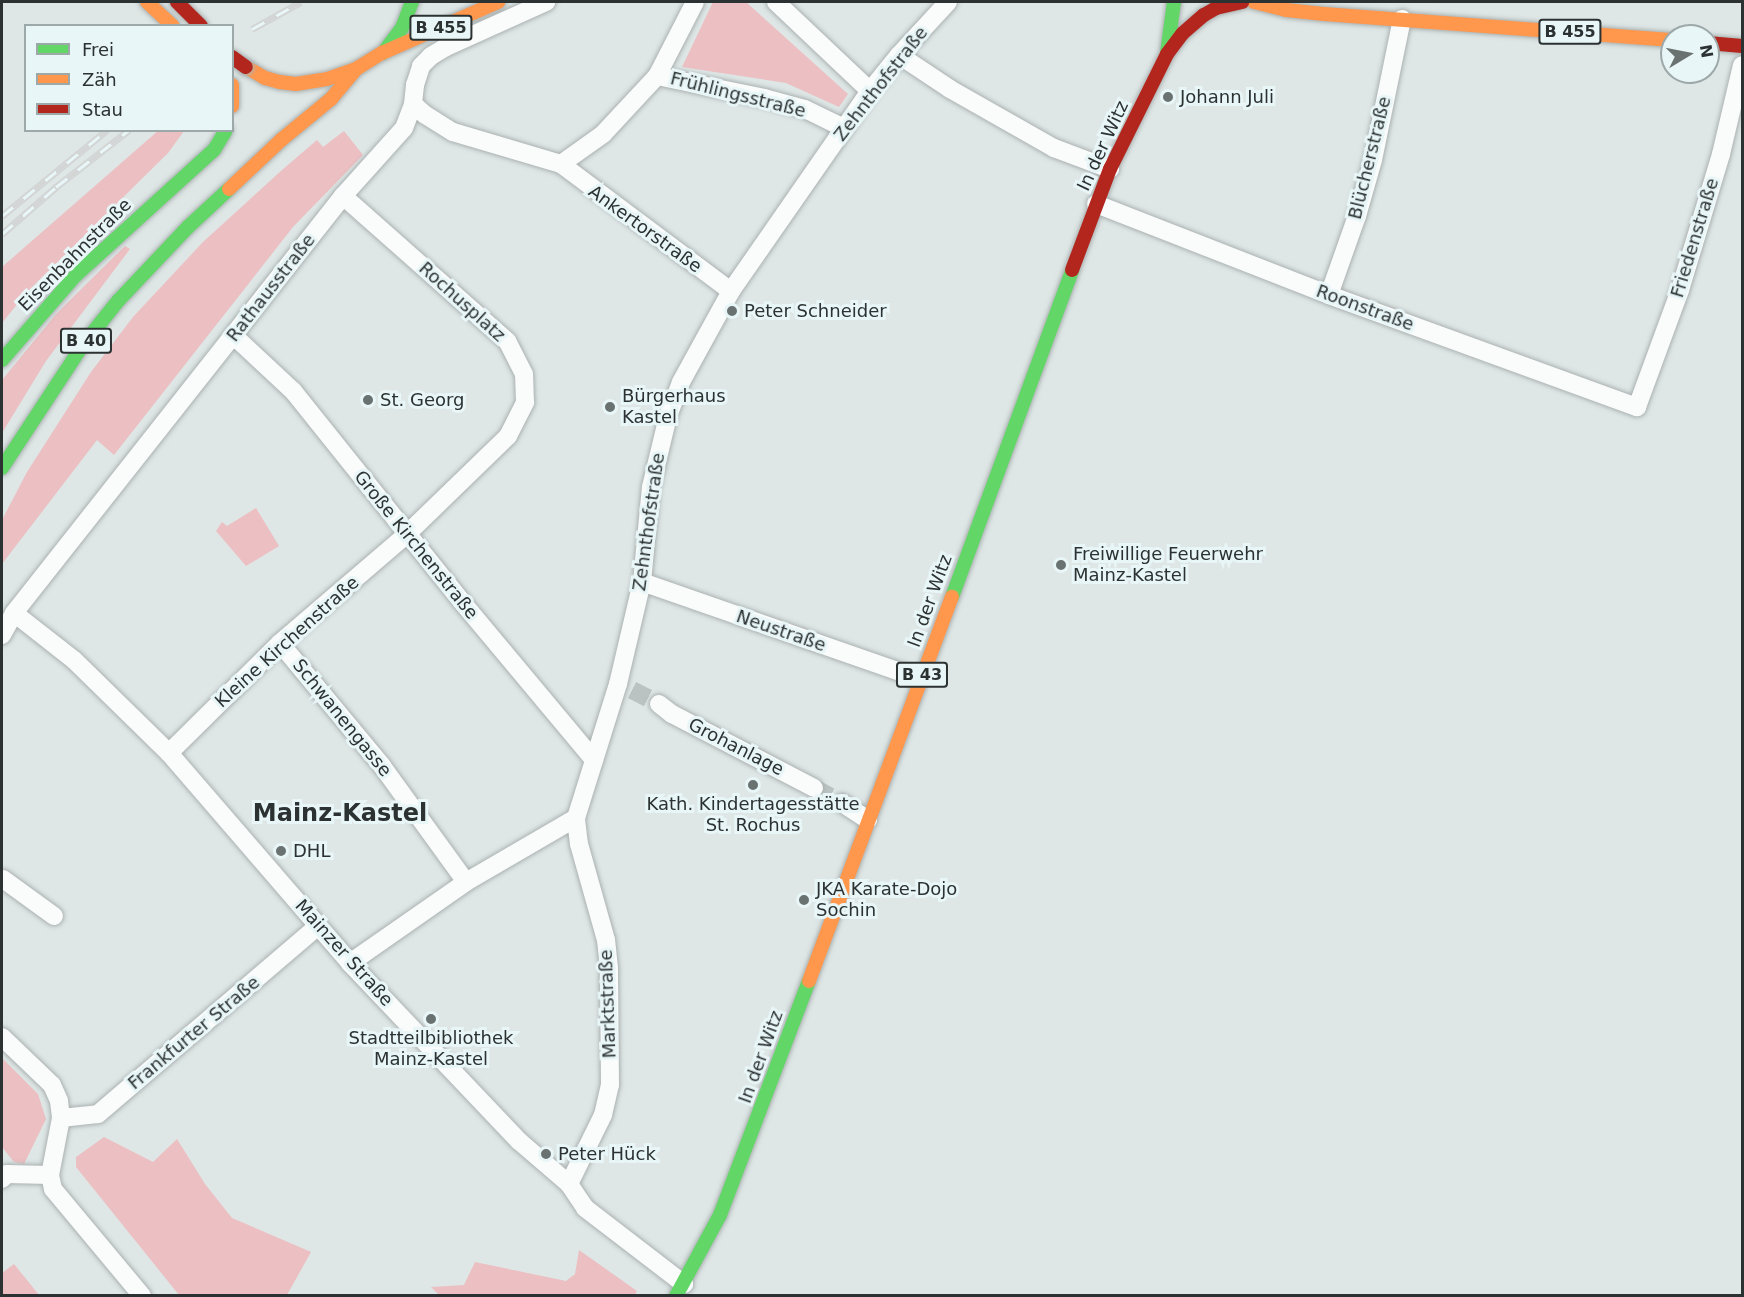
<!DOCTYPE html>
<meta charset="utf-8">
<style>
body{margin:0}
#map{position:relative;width:1744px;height:1297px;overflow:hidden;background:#dee6e6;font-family:"DejaVu Sans",sans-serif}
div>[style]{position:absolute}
.green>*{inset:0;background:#ecbfc2}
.street-tunnel>*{height:18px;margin-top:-9px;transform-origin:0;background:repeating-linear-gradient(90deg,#bac2c2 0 18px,transparent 0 27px)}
.roads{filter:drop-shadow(0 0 2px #abb1b1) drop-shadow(0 0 2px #abb1b1)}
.street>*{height:18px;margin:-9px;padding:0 9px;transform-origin:9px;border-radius:9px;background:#fafbfb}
.fast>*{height:14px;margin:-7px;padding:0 7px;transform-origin:7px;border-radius:7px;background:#63d668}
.slow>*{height:14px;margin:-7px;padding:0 7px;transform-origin:7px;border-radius:7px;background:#ff974d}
.jam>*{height:14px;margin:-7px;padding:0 7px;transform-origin:7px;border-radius:7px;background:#b3261e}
.rail>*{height:7px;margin-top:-3.5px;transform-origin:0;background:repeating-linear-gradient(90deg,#e8f6f7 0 14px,#d3d5d5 0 28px);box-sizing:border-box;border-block:2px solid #d3d5d5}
.bridges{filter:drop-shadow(0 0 2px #abb1b1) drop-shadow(0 0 2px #abb1b1)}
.jam-bridge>*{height:14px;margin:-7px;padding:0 7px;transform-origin:7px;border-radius:7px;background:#b3261e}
.dots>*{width:16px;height:16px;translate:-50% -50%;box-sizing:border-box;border:3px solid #e8f6f7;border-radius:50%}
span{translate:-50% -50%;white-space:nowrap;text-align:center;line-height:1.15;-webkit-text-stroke:6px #e8f6f7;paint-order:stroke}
.shield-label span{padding:2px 4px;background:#e8f6f7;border:2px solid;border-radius:4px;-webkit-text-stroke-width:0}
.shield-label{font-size:16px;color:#2c3232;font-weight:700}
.street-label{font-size:18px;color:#2c3232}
.poi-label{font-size:18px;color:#2c3232}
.left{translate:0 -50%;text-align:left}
.district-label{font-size:24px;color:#2c3232;font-weight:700}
.frame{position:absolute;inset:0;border:3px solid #2c3232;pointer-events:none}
.legend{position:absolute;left:24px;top:24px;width:210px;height:108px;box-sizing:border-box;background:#e8f6f7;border:2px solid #9da8a8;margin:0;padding:8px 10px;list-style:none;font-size:18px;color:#2c3232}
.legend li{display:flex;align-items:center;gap:12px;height:30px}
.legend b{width:30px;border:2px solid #9da8a8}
.north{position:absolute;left:1660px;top:24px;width:60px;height:60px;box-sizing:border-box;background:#e8f6f7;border:2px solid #9da8a8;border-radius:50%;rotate:80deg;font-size:16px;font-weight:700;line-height:24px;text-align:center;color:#2c3232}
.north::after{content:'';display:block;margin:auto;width:21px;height:27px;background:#6a7171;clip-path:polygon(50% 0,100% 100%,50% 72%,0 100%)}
</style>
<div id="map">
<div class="green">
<i style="clip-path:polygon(713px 2px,746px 2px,848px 94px,839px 107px,786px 83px,682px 67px)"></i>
<i style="clip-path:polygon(159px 130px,184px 131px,168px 153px,27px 292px,2px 323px,2px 267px)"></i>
<i style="clip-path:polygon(344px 131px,363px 155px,293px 227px,114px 455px,97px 440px,2px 564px,2px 520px,27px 472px,91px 372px,133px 317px,203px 242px,282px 170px,317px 140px,323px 147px)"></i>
<i style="clip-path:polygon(125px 246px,130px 249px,46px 361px,2px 433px,2px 380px,56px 314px)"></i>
<i style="clip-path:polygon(256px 508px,279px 546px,246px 566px,216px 531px,222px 522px,227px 526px)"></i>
<i style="clip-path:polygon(2px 1058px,38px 1094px,46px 1119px,24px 1164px,14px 1162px,2px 1147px)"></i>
<i style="clip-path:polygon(104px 1137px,153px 1162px,177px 1139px,205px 1184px,232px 1218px,311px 1252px,287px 1295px,179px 1295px,76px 1167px,76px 1157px)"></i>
<i style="clip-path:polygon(579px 1250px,637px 1291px,634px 1296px,440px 1296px,431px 1287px,464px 1285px,475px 1262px,566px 1281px,575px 1274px)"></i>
<i style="clip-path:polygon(14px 1264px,39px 1295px,2px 1295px,2px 1273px)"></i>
</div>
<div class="street-tunnel">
<i style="left:632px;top:690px;width:30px;rotate:27deg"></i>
<i style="left:814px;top:788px;width:32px;rotate:28deg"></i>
</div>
<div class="roads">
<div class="street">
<i style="left:776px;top:2px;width:129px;rotate:43.4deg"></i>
<i style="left:899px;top:55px;width:61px;rotate:33.7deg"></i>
<i style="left:950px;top:89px;width:120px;rotate:29.6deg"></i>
<i style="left:1054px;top:148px;width:60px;rotate:20.6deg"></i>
<i style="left:657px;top:76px;width:109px;rotate:11.6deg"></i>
<i style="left:764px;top:98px;width:42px;rotate:15deg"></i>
<i style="left:805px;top:109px;width:43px;rotate:26deg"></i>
<i style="left:413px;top:104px;width:15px;rotate:42deg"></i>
<i style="left:424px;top:114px;width:34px;rotate:32deg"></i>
<i style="left:453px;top:132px;width:113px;rotate:16.5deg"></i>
<i style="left:561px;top:164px;width:52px;rotate:-35.5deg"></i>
<i style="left:603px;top:134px;width:79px;rotate:-47deg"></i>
<i style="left:657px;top:76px;width:83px;rotate:-62.8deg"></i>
<i style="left:561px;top:164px;width:212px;rotate:36.8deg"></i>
<i style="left:1096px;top:204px;width:250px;rotate:21.3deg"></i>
<i style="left:1329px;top:295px;width:328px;rotate:20deg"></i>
<i style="left:1637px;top:407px;width:125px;rotate:-69.8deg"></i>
<i style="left:1680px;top:290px;width:142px;rotate:-73.2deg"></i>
<i style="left:1721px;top:154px;width:91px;rotate:-76.7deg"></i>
<i style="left:1329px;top:295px;width:84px;rotate:-70.5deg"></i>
<i style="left:1357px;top:216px;width:58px;rotate:-74.1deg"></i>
<i style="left:1373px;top:160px;width:144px;rotate:-78.4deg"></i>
<i style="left:234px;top:336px;width:81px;rotate:43deg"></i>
<i style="left:293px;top:391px;width:270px;rotate:51.3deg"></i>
<i style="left:462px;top:602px;width:206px;rotate:50.1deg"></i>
<i style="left:642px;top:582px;width:294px;rotate:19.2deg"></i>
<i style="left:14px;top:613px;width:76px;rotate:38.1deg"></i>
<i style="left:74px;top:660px;width:133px;rotate:44.4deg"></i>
<i style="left:169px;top:753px;width:277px;rotate:49.2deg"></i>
<i style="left:350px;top:963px;width:245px;rotate:46.5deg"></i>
<i style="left:519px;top:1141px;width:66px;rotate:40.7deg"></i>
<i style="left:569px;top:1184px;width:29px;rotate:56deg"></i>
<i style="left:585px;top:1208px;width:125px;rotate:37.5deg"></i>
<i style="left:2px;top:635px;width:25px;rotate:-61deg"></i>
<i style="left:14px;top:613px;width:531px;rotate:-51.73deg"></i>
<i style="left:343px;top:196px;width:91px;rotate:-48.1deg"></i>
<i style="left:404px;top:128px;width:26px;rotate:-69deg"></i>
<i style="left:413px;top:104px;width:19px;rotate:-84deg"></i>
<i style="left:415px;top:85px;width:20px;rotate:-72deg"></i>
<i style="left:421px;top:66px;width:14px;rotate:-45deg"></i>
<i style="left:431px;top:56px;width:17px;rotate:-31deg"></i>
<i style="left:446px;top:47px;width:110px;rotate:-24.2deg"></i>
<i style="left:280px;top:643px;width:160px;rotate:50.3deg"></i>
<i style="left:382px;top:766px;width:143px;rotate:54.1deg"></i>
<i style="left:659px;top:704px;width:16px;rotate:38deg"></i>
<i style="left:672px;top:714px;width:160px;rotate:27.5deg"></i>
<i style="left:169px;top:753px;width:156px;rotate:-44.7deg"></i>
<i style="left:280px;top:643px;width:167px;rotate:-40.6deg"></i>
<i style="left:407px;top:534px;width:141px;rotate:-44.1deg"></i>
<i style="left:508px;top:436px;width:38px;rotate:-63deg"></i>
<i style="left:525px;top:402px;width:28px;rotate:-92deg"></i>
<i style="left:524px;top:374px;width:37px;rotate:-117deg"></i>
<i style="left:507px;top:341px;width:219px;rotate:-138.5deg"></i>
<i style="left:842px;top:803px;width:31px;rotate:33deg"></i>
<i style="left:3px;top:879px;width:63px;rotate:36deg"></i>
<i style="left:350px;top:963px;width:141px;rotate:-34.9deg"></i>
<i style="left:466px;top:882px;width:127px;rotate:-30.2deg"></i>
<i style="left:2px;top:1037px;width:69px;rotate:43.8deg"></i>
<i style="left:52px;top:1085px;width:17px;rotate:66deg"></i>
<i style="left:59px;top:1101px;width:17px;rotate:83deg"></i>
<i style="left:61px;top:1118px;width:58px;rotate:100.9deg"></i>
<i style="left:50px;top:1175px;width:14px;rotate:78deg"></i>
<i style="left:53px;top:1189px;width:139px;rotate:50.2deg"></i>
<i style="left:61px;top:1118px;width:37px;rotate:-6deg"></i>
<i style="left:98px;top:1114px;width:289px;rotate:-40.5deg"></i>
<i style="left:2px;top:1179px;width:7px;rotate:-45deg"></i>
<i style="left:7px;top:1174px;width:43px;rotate:1.3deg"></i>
<i style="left:569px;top:1184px;width:77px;rotate:-63.8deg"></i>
<i style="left:603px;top:1115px;width:31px;rotate:-77deg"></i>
<i style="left:610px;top:1085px;width:117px;rotate:-90.5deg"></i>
<i style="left:609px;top:968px;width:28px;rotate:-96deg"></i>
<i style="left:606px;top:940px;width:100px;rotate:-105.7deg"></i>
<i style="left:579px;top:844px;width:26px;rotate:-97deg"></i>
<i style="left:576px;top:818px;width:140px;rotate:-72.6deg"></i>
<i style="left:618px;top:684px;width:105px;rotate:-76.8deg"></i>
<i style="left:642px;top:582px;width:95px;rotate:-84.6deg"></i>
<i style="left:651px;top:487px;width:73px;rotate:-76.5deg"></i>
<i style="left:668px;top:416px;width:36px;rotate:-69deg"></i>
<i style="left:681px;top:382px;width:104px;rotate:-61.2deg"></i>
<i style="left:731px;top:291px;width:244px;rotate:-55.2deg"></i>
<i style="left:870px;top:91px;width:46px;rotate:-51.1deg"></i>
<i style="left:899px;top:55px;width:72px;rotate:-47.2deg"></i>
</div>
<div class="fast">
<i style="left:383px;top:53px;width:31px;rotate:-53deg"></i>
<i style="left:402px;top:28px;width:28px;rotate:-69deg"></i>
<i style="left:1167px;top:53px;width:51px;rotate:-82.2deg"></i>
<i style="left:2px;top:360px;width:113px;rotate:-49deg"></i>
<i style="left:76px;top:275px;width:186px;rotate:-42.2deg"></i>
<i style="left:214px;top:150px;width:23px;rotate:-59deg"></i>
<i style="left:2px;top:468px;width:146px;rotate:-56.7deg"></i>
<i style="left:82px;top:346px;width:58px;rotate:-51.3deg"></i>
<i style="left:118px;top:301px;width:102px;rotate:-46.6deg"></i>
<i style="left:188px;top:227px;width:56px;rotate:-42.8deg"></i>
<i style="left:952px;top:597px;width:348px;rotate:-69.8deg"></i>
<i style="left:676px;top:1296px;width:92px;rotate:-61.5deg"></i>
<i style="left:720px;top:1215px;width:250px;rotate:-69.2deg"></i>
</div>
<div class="slow">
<i style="left:147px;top:2px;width:35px;rotate:43deg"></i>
<i style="left:1254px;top:2px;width:33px;rotate:14deg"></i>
<i style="left:1286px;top:10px;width:38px;rotate:6deg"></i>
<i style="left:1324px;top:14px;width:349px;rotate:4.3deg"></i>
<i style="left:246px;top:67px;width:22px;rotate:30deg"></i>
<i style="left:265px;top:78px;width:16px;rotate:15deg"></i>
<i style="left:280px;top:82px;width:16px;rotate:7deg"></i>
<i style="left:296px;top:84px;width:31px;rotate:-9deg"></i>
<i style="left:327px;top:79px;width:31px;rotate:-19deg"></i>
<i style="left:356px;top:69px;width:31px;rotate:-32deg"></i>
<i style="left:382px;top:53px;width:127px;rotate:-23.7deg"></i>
<i style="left:232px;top:85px;width:21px;rotate:90deg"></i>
<i style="left:229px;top:189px;width:71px;rotate:-43.3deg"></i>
<i style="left:281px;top:140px;width:65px;rotate:-39.4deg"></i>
<i style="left:331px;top:99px;width:39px;rotate:-50deg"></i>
<i style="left:809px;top:981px;width:410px;rotate:-69.6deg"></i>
</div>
<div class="jam">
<i style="left:177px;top:2px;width:34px;rotate:45deg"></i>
<i style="left:1708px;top:43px;width:34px;rotate:5deg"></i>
<i style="left:1072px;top:270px;width:108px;rotate:-69.4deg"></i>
<i style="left:1110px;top:169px;width:128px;rotate:-63.6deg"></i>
<i style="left:1167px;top:54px;width:26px;rotate:-53deg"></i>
<i style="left:1183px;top:33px;width:28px;rotate:-41deg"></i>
<i style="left:1204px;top:15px;width:14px;rotate:-30deg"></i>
<i style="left:1216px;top:8px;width:27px;rotate:-13deg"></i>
</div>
</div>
<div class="rail">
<i style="left:252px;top:29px;width:56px;rotate:-28.9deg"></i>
<i style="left:2px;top:216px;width:136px;rotate:-39.3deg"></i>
<i style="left:2px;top:234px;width:72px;rotate:-41deg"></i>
<i style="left:56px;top:187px;width:93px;rotate:-38deg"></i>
</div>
<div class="bridges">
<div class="jam-bridge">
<i style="left:232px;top:57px;width:17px;rotate:36deg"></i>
</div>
</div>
<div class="dots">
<i style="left:1168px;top:97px;background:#6a7171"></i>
<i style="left:732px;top:311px;background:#6a7171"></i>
<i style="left:368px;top:400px;background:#6a7171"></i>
<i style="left:610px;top:407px;background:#6a7171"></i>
<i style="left:1061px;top:565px;background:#6a7171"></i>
<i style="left:753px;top:785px;background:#6a7171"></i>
<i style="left:281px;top:851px;background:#6a7171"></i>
<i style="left:804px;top:900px;background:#6a7171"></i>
<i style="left:431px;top:1019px;background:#6a7171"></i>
<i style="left:546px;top:1154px;background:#6a7171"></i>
</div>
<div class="shield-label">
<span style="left:441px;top:28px">B 455</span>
<span style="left:1570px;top:32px">B 455</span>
<span style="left:86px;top:341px">B 40</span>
<span style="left:922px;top:675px">B 43</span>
</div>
<div class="street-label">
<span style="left:881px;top:84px;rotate:-52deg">Zehnthofstraße</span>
<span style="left:738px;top:95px;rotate:14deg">Frühlingsstraße</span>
<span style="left:1103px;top:146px;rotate:-65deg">In der Witz</span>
<span style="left:1370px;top:158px;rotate:-76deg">Blücherstraße</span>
<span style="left:645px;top:229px;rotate:36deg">Ankertorstraße</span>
<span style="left:1695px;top:238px;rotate:-73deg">Friedenstraße</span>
<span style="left:75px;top:255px;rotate:-45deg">Eisenbahnstraße</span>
<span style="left:271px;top:288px;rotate:-52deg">Rathausstraße</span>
<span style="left:462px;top:302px;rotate:42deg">Rochusplatz</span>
<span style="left:1365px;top:308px;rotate:20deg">Roonstraße</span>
<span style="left:649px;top:522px;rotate:-82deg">Zehnthofstraße</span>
<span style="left:416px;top:545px;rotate:51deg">Große Kirchenstraße</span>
<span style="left:930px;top:601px;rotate:-70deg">In der Witz</span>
<span style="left:781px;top:631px;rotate:19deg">Neustraße</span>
<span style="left:287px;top:642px;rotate:-42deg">Kleine Kirchenstraße</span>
<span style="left:342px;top:718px;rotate:51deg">Schwanengasse</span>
<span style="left:736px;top:747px;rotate:27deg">Grohanlage</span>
<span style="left:344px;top:953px;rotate:48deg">Mainzer Straße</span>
<span style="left:608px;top:1004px;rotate:-92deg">Marktstraße</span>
<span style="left:194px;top:1033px;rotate:-40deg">Frankfurter Straße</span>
<span style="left:761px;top:1057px;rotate:-70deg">In der Witz</span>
</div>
<div class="poi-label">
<span class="left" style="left:1180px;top:97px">Johann Juli</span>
<span class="left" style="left:744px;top:311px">Peter Schneider</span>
<span class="left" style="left:622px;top:407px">Bürgerhaus<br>Kastel</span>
<span class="left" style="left:380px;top:400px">St. Georg</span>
<span class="left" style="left:1073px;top:565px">Freiwillige Feuerwehr<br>Mainz-Kastel</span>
<span style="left:753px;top:815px">Kath. Kindertagesstätte<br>St. Rochus</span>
<span class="left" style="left:293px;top:851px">DHL</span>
<span class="left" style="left:816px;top:900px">JKA Karate-Dojo<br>Sochin</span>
<span style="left:431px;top:1049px">Stadtteilbibliothek<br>Mainz-Kastel</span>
<span class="left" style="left:558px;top:1154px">Peter Hück</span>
</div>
<div class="district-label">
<span style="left:340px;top:814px">Mainz-Kastel</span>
</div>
<div class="frame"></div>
<ul class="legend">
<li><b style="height:8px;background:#63d668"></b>Frei</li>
<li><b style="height:8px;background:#ff974d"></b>Zäh</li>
<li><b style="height:8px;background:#b3261e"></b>Stau</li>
</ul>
<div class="north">N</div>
</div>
